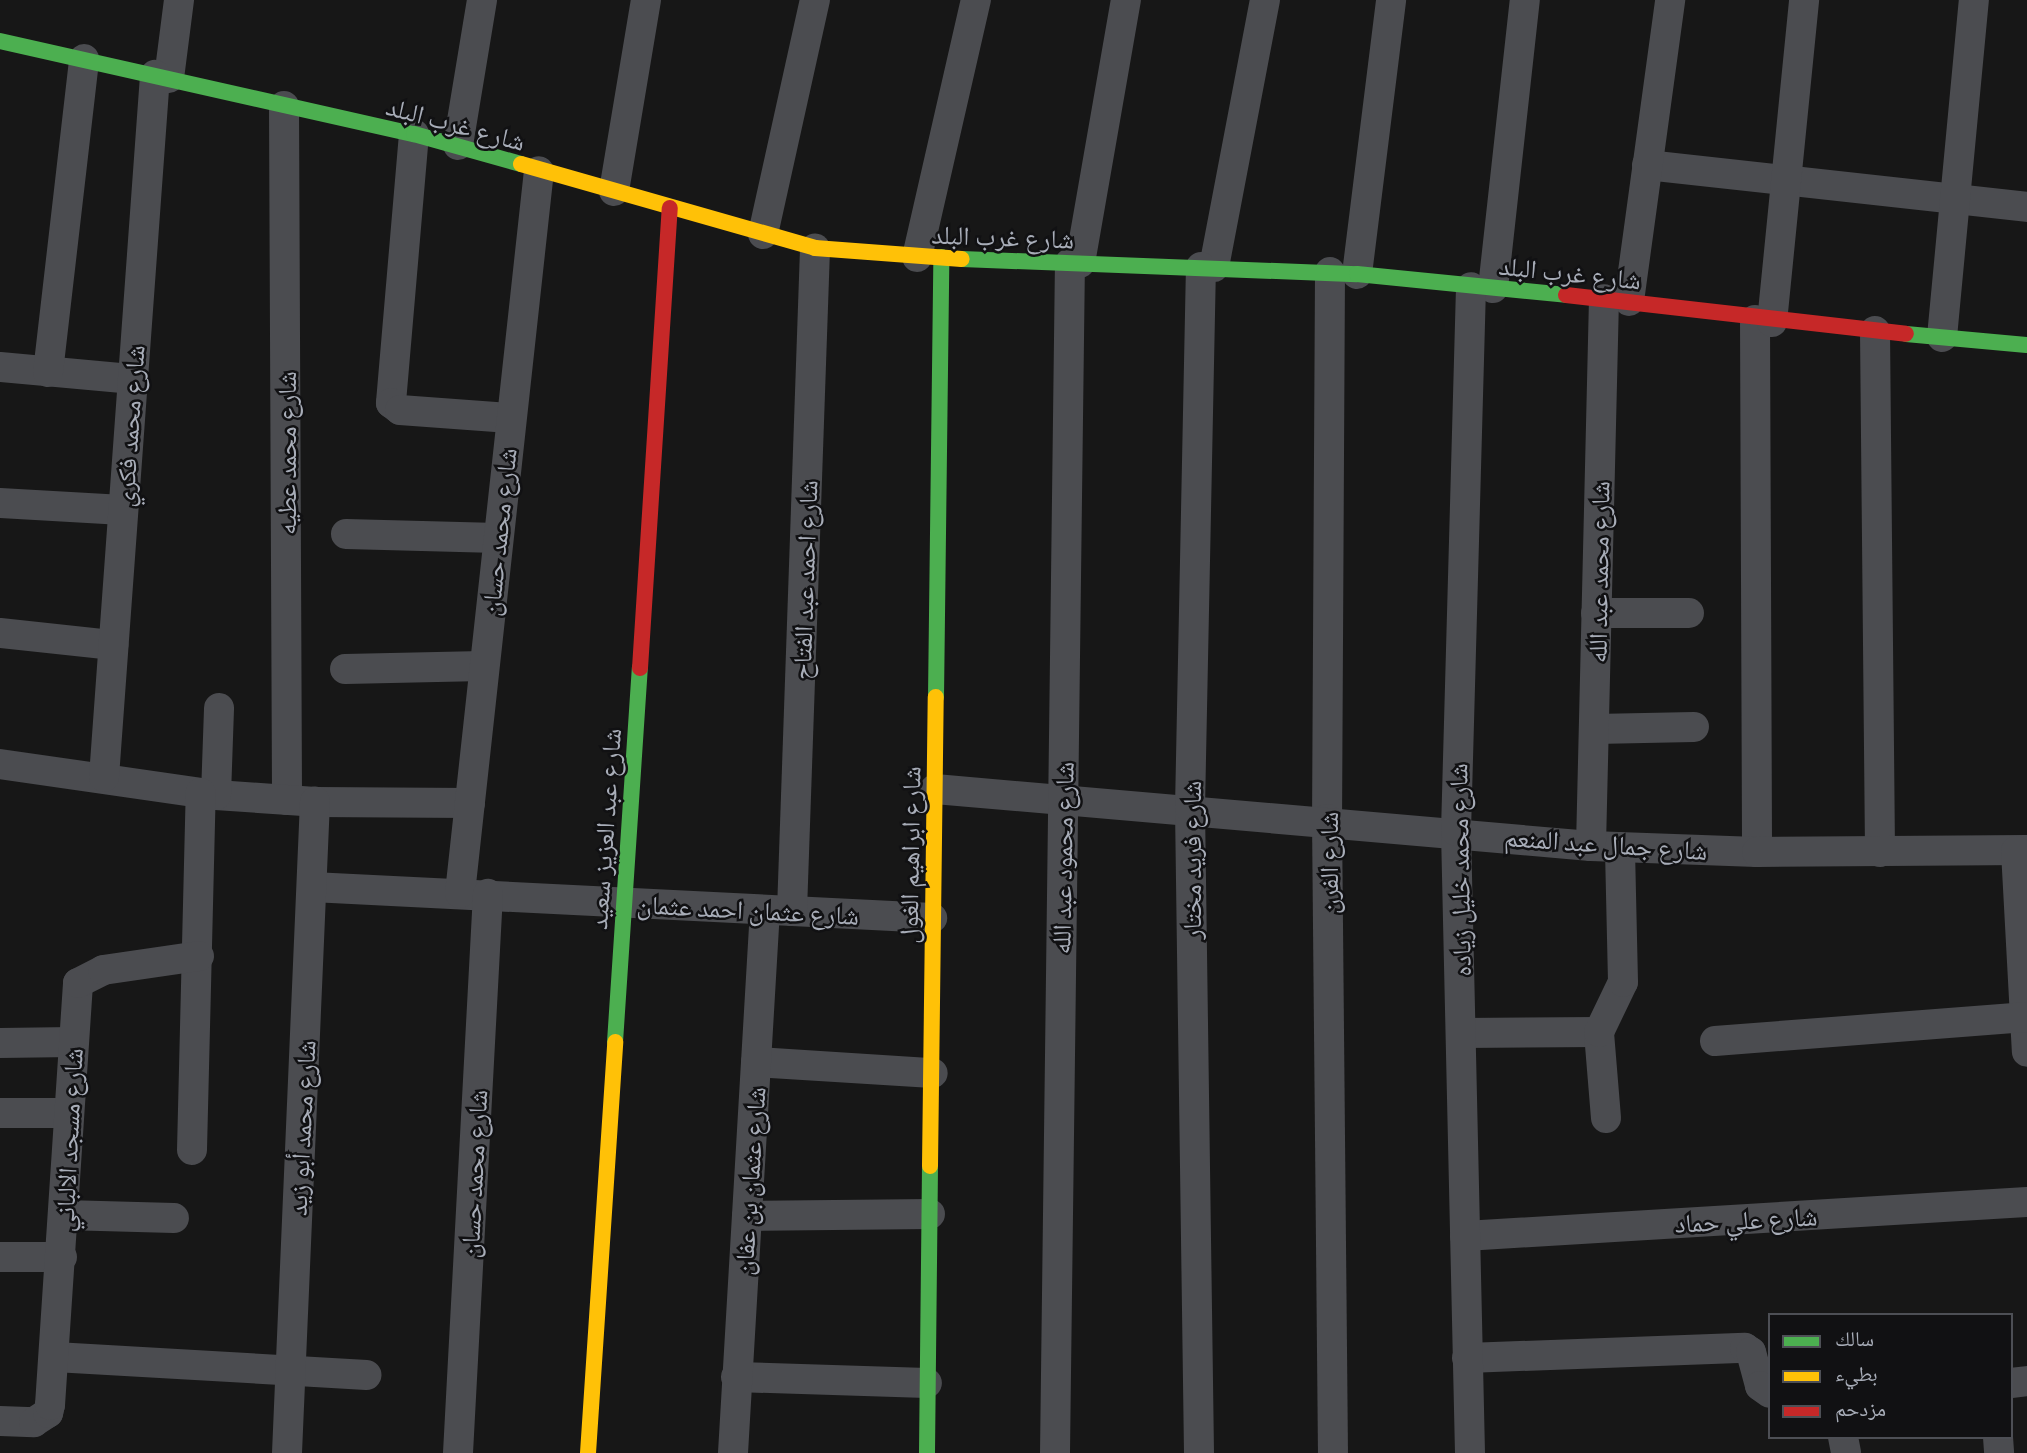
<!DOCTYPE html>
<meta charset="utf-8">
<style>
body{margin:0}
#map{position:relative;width:2027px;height:1453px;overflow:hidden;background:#171717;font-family:"Exo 2","Noto Naskh Arabic",sans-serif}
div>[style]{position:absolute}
.street>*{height:30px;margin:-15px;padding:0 15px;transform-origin:15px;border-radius:15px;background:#4b4c50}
.fast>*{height:16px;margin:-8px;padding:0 8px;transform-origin:8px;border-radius:8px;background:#4caf50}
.slow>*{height:16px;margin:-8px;padding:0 8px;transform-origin:8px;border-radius:8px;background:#ffc107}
.jam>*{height:16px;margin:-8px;padding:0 8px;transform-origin:8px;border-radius:8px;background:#c62828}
span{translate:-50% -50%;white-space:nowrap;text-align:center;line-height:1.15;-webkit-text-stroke:5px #111113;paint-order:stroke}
.street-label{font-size:26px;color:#a8adb8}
.legend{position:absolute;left:1768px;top:1313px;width:245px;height:126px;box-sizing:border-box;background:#111113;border:2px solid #4d4f55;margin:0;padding:9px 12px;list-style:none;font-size:21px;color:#a8adb8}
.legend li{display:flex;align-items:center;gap:14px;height:35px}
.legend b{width:35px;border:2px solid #4d4f55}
</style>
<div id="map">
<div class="street">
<i style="left:169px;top:78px;width:79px;rotate:-82.7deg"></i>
<i style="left:284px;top:106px;width:694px;rotate:89.75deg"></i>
<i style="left:414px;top:134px;width:270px;rotate:94.9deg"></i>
<i style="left:391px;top:403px;width:11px;rotate:38deg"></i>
<i style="left:400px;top:410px;width:110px;rotate:4.2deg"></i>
<i style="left:458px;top:145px;width:147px;rotate:-80.6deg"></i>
<i style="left:1647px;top:165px;width:382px;rotate:6.3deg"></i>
<i style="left:614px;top:191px;width:194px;rotate:-80.5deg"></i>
<i style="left:763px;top:234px;width:240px;rotate:-77.5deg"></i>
<i style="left:917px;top:257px;width:264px;rotate:-77.1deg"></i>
<i style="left:1080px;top:263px;width:267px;rotate:-80.1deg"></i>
<i style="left:1214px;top:267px;width:272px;rotate:-79.2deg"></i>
<i style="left:1330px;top:272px;width:547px;rotate:90.31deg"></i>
<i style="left:1327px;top:819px;width:634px;rotate:89.46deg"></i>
<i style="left:1357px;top:274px;width:276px;rotate:-82.9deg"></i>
<i style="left:1493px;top:288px;width:290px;rotate:-83.7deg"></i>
<i style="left:1629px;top:301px;width:304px;rotate:-82.2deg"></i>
<i style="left:1755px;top:320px;width:532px;rotate:89.78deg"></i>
<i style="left:1772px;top:322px;width:324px;rotate:-84.3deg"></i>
<i style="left:1875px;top:331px;width:521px;rotate:89.45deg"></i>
<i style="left:1942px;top:337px;width:339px;rotate:-84.6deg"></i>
<i style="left:0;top:367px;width:134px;rotate:5.2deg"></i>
<i style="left:48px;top:372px;width:315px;rotate:-83.4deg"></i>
<i style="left:0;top:503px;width:123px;rotate:3.3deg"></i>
<i style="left:346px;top:534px;width:152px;rotate:1.5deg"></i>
<i style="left:1596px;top:613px;width:93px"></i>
<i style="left:0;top:633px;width:114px;rotate:6.1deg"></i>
<i style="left:345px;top:669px;width:138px;rotate:-1.2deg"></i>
<i style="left:1595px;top:729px;width:99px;rotate:-1.2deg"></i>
<i style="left:0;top:764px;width:218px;rotate:8.2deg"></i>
<i style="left:216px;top:795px;width:99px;rotate:4deg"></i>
<i style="left:315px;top:802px;width:155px;rotate:0.4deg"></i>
<i style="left:104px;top:777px;width:704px;rotate:-85.84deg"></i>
<i style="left:935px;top:789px;width:658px;rotate:4.97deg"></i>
<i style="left:1591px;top:846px;width:166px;rotate:2.1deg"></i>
<i style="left:1757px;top:852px;width:270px;rotate:-0.4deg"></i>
<i style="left:216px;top:795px;width:87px;rotate:-88deg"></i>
<i style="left:1591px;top:846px;width:547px;rotate:-88.64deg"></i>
<i style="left:2016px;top:851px;width:201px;rotate:86.9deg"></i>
<i style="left:312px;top:887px;width:621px;rotate:2.86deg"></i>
<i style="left:460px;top:893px;width:726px;rotate:-83.76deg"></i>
<i style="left:792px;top:911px;width:663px;rotate:-88.01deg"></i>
<i style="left:1462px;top:1033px;width:137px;rotate:-0.4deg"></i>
<i style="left:1715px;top:1041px;width:313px;rotate:-4.4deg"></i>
<i style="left:0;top:1043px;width:73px;rotate:-0.8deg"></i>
<i style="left:756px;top:1062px;width:177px;rotate:3.6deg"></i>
<i style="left:0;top:1113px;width:69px"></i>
<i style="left:1606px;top:1118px;width:86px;rotate:-94.7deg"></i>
<i style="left:1599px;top:1032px;width:55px;rotate:-64.4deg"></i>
<i style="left:1623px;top:982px;width:135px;rotate:-91.3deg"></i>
<i style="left:192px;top:1150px;width:357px;rotate:-88.6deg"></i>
<i style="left:64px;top:1215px;width:110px;rotate:1.6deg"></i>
<i style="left:747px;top:1216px;width:183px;rotate:-0.6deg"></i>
<i style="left:1465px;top:1236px;width:563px;rotate:-3.46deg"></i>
<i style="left:0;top:1257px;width:62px"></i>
<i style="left:55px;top:1357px;width:312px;rotate:3.3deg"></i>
<i style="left:1467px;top:1358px;width:278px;rotate:-2.1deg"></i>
<i style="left:1745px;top:1348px;width:7px;rotate:34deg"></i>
<i style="left:1751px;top:1352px;width:35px;rotate:75deg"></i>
<i style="left:1760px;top:1386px;width:12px;rotate:35deg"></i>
<i style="left:736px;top:1377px;width:191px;rotate:1.8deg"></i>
<i style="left:2011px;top:1383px;width:16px;rotate:-7deg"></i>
<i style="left:0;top:1421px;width:34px;rotate:2deg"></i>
<i style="left:34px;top:1422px;width:17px;rotate:-33deg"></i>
<i style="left:48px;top:1413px;width:8px;rotate:-76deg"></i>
<i style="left:50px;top:1405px;width:423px;rotate:-86.2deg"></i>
<i style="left:78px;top:983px;width:28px;rotate:-27deg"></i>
<i style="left:103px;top:970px;width:97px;rotate:-8.3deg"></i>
<i style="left:1843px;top:1437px;width:16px;rotate:79deg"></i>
<i style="left:1998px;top:1437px;width:16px;rotate:86deg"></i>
<i style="left:287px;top:1453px;width:652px;rotate:-87.54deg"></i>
<i style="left:458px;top:1453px;width:560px;rotate:-86.93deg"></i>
<i style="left:733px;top:1453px;width:544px;rotate:-86.63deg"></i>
<i style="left:1055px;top:1453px;width:1190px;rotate:-89.28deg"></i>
<i style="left:1199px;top:1453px;width:645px;rotate:-90.8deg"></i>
<i style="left:1190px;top:808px;width:541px;rotate:-88.84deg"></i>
<i style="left:1470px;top:1453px;width:622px;rotate:-91.29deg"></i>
<i style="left:1456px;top:831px;width:544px;rotate:-88.42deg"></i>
</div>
<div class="fast">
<i style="left:0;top:41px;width:424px;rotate:12.7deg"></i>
<i style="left:414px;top:134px;width:111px;rotate:15.7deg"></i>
<i style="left:962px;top:259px;width:395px;rotate:2.2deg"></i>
<i style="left:1357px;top:274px;width:210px;rotate:5.7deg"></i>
<i style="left:1906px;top:334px;width:121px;rotate:5.2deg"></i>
<i style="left:936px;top:697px;width:440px;rotate:-89.3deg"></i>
<i style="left:615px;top:1042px;width:375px;rotate:-86.2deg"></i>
<i style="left:927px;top:1453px;width:287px;rotate:-89.4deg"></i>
</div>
<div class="slow">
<i style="left:521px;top:164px;width:306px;rotate:15.9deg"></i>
<i style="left:815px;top:248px;width:147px;rotate:4.3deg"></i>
<i style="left:930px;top:1166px;width:469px;rotate:-89.3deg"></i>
<i style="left:588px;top:1453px;width:412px;rotate:-86.2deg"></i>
</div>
<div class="jam">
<i style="left:1566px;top:295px;width:342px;rotate:6.5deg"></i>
<i style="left:640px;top:668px;width:461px;rotate:-86.3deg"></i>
</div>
<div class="street-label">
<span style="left:456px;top:123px;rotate:15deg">شارع غرب البلد</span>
<span style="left:1003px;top:236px;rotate:2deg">شارع غرب البلد</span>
<span style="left:1570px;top:272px;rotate:6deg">شارع غرب البلد</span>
<span style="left:129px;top:426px;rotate:-86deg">شارع محمد فكري</span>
<span style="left:286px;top:453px;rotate:-90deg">شارع محمد عطيه</span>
<span style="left:498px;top:532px;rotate:-84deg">شارع محمد حسان</span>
<span style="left:1598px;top:572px;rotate:-89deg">شارع محمد عبد الله</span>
<span style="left:804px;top:580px;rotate:-88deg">شارع احمد عبد الفتاح</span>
<span style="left:604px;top:829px;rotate:-86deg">شارع عبد العزيز سعيد</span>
<span style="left:1606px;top:843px;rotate:4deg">شارع جمال عبد المنعم</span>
<span style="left:909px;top:855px;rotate:-89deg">شارع ابراهيم الغول</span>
<span style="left:1062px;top:858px;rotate:-89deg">شارع محمود عبد الله</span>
<span style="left:1191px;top:860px;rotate:-90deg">شارع فريد مختار</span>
<span style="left:1328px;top:863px;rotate:-90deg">شارع الفرن</span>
<span style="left:1459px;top:870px;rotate:-91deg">شارع محمد خليل زياده</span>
<span style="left:748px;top:909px;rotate:3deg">شارع عثمان احمد عثمان</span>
<span style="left:301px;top:1128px;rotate:-87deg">شارع محمد أبو زيد</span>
<span style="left:68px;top:1140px;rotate:-87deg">شارع مسجد الالباني</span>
<span style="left:473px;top:1174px;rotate:-87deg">شارع محمد حسان</span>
<span style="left:749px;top:1181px;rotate:-86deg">شارع عثمان بن عفان</span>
<span style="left:1746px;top:1219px;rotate:-3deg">شارع علي حماد</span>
</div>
<ul class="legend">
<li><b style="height:9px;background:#4caf50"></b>سالك</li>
<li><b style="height:9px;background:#ffc107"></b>بطيء</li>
<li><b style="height:9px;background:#c62828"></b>مزدحم</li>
</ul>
</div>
